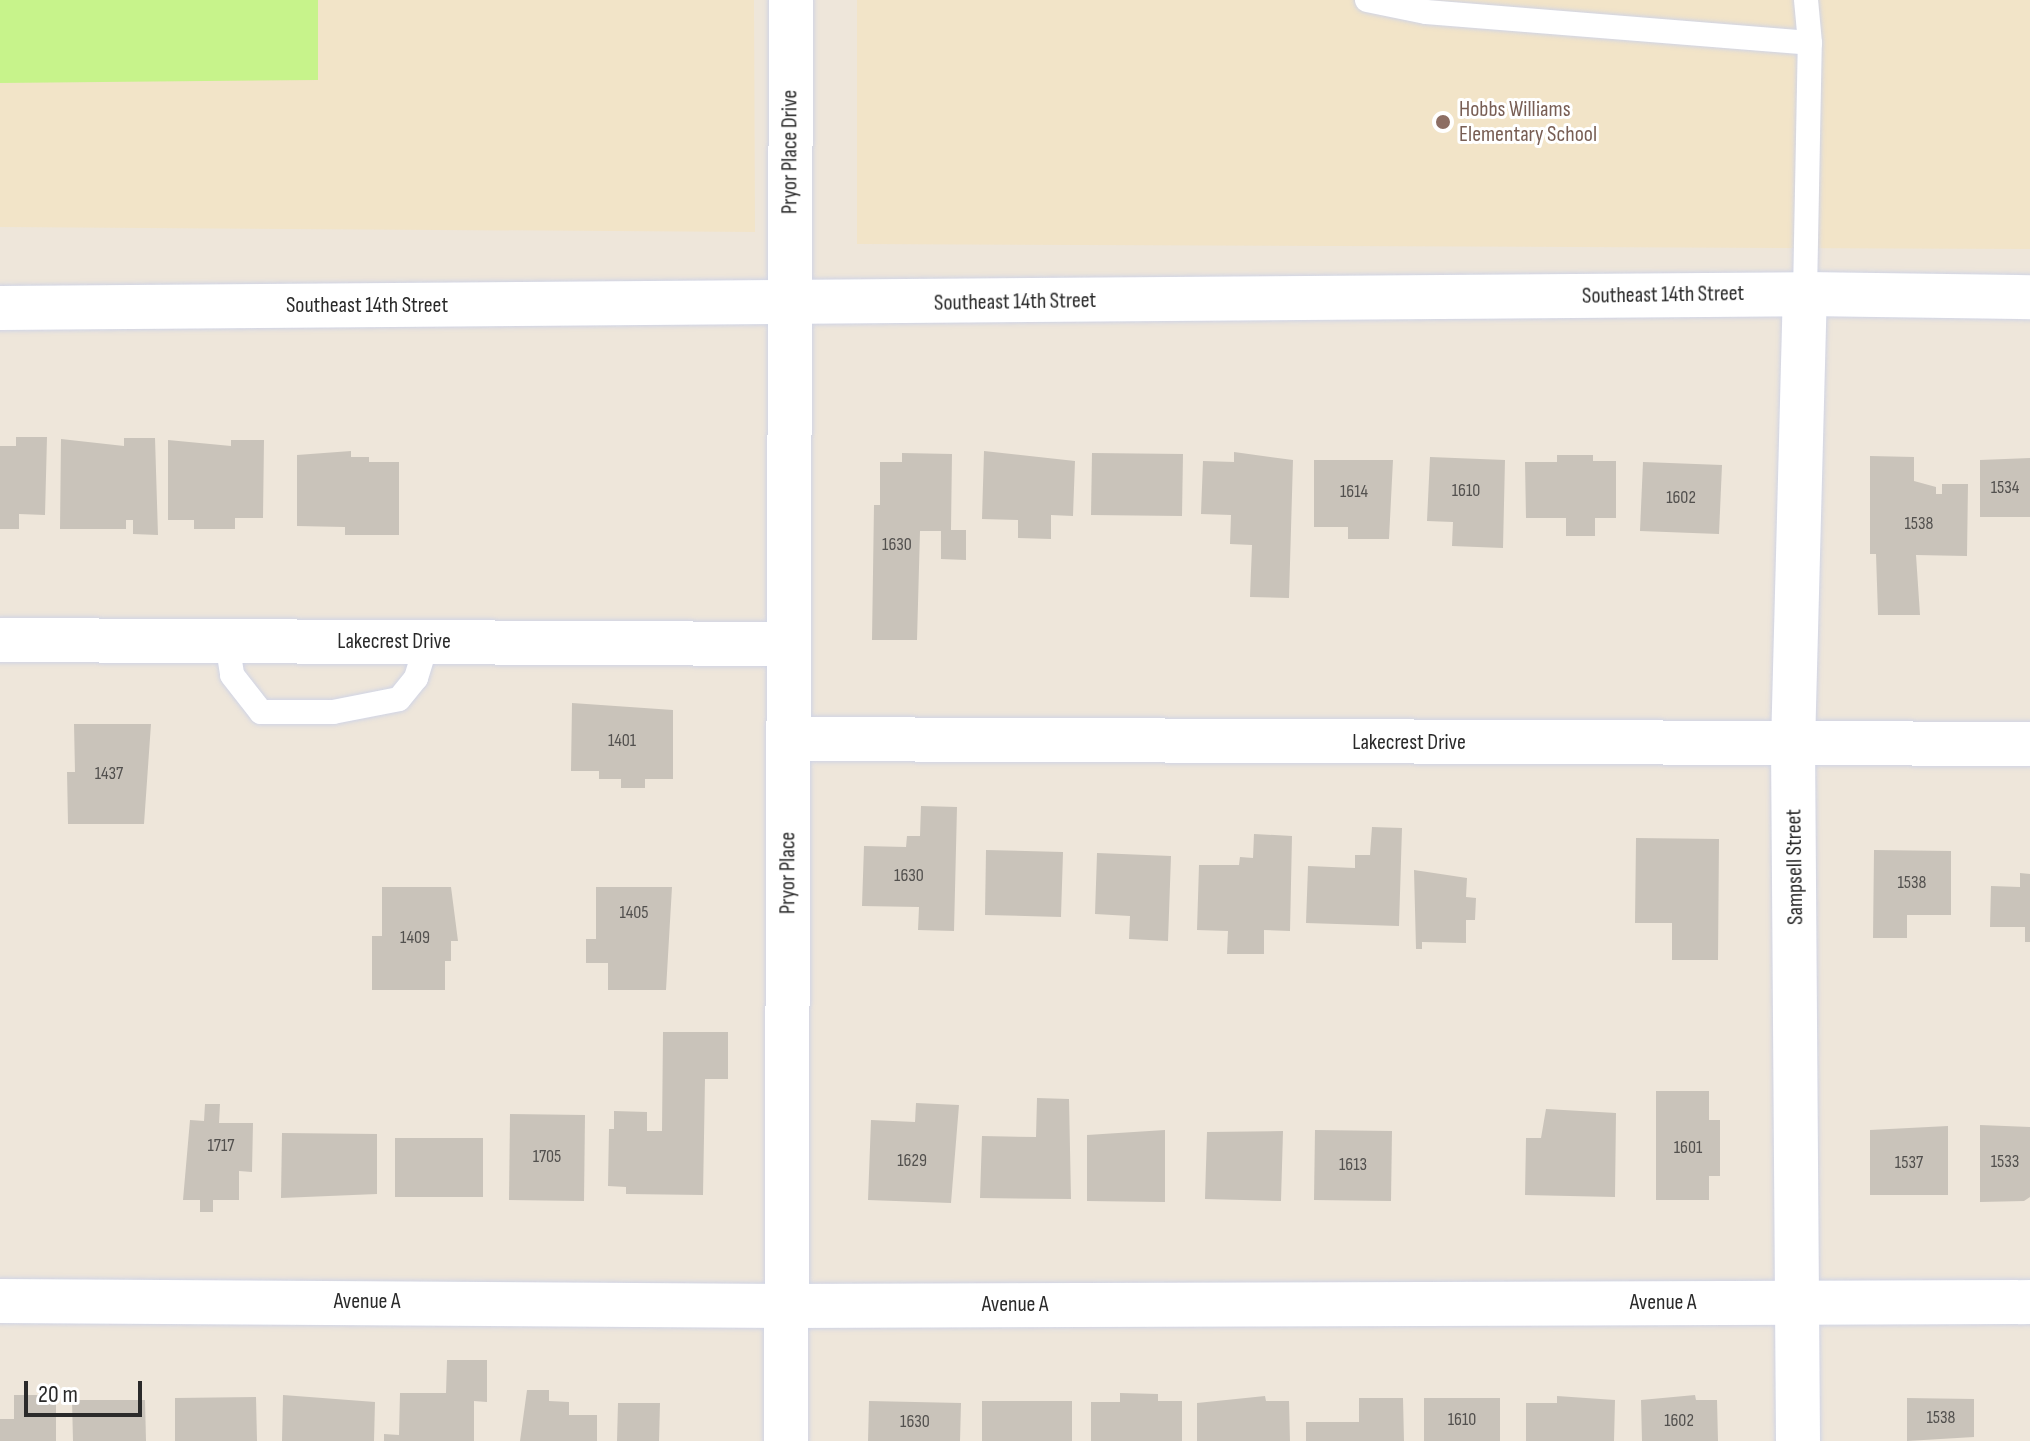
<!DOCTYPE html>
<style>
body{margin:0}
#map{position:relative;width:2030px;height:1441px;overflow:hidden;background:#eee6da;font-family:"Sofia Sans Condensed",sans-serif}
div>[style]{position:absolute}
.education>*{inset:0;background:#f2e4c8}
.pitch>*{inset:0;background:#c7f38b}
.building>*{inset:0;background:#c9c3ba}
.roads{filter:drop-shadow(0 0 2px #d0d4e5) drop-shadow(0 0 2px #d0d4e5)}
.service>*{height:24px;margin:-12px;padding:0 12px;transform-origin:12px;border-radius:12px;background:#fff}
.minor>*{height:44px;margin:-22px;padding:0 22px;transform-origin:22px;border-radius:22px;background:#fff}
.tertiary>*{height:44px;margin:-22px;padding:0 22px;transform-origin:22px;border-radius:22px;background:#fff}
.dots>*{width:22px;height:22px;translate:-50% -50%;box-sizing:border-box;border:4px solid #fff;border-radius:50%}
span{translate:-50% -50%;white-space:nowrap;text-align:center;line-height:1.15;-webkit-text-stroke:6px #fff;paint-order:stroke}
.number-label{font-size:18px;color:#52504e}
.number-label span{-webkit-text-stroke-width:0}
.education-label{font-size:22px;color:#785e54}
.left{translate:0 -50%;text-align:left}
.street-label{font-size:22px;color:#2a2a2a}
.scale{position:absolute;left:24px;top:1381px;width:118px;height:36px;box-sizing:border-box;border:4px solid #2a2a2a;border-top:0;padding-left:10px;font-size:24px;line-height:28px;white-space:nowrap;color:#2a2a2a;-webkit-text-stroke:6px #fff;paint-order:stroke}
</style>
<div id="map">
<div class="education">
<i style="clip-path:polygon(0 0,754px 0,755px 232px,0 227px)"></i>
<i style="clip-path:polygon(857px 0,2030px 0,2030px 249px,857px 244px)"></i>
</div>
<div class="pitch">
<i style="clip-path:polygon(0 0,318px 0,318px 80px,0 83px)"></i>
</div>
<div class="building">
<i style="clip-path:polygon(16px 437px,47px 437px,45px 515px,19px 514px,19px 529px,0 529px,0 446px,16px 446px)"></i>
<i style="clip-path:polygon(124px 438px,155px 438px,158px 535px,133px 534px,133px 520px,126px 520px,126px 529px,60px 529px,61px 439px,124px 446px)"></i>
<i style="clip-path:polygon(168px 440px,231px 446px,231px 440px,264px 440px,263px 518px,235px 518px,235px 529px,194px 529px,194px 520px,168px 520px)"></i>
<i style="clip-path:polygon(351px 451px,351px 457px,369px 457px,369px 462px,399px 462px,399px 535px,345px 535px,345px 527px,297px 526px,297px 455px)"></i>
<i style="clip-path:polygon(984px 451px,1075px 461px,1073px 516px,1051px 515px,1051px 539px,1018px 538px,1018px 520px,982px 519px)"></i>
<i style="clip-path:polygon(1234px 452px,1293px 460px,1289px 598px,1250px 597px,1252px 545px,1230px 544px,1231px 515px,1201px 514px,1203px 461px,1234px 462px)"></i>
<i style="clip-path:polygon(902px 453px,952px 454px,951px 530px,966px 530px,966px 560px,941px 559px,941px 531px,920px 531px,917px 640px,872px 640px,874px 505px,880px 505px,880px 462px,902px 462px)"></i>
<i style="clip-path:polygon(1092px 453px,1183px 454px,1182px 516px,1091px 515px)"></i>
<i style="clip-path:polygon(1557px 455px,1593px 455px,1593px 461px,1616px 461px,1616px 518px,1595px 518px,1595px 536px,1566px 536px,1566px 518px,1526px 518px,1525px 462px,1557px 462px)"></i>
<i style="clip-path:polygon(1870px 456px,1914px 457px,1914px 481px,1936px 487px,1936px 494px,1942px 494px,1942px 484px,1968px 484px,1967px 556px,1916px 555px,1920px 615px,1878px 615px,1876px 554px,1870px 554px)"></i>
<i style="clip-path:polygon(1430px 457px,1505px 460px,1503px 548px,1452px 546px,1453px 522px,1427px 521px)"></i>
<i style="clip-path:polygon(2030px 458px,2030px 517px,1980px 517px,1980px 460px)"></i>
<i style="clip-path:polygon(1314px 460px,1393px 460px,1389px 539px,1348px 539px,1348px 527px,1314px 527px)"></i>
<i style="clip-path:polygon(1643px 462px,1722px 465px,1719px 534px,1640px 531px)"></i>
<i style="clip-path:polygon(572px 703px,673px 710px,673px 779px,645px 779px,645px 788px,621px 788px,621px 779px,599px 779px,599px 771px,571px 771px)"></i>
<i style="clip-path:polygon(74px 724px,151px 724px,144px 824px,68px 824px,67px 772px,75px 772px)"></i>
<i style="clip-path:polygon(921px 806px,957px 807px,954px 931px,918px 930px,919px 907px,862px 906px,864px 846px,906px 847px,907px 836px,920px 836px)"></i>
<i style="clip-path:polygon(1372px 827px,1402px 828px,1399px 926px,1306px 923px,1308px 866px,1355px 868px,1355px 855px,1370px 855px)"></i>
<i style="clip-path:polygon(1254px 834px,1292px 836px,1290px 931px,1264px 930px,1264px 954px,1227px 954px,1228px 931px,1197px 930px,1199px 865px,1239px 865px,1240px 857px,1253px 858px)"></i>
<i style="clip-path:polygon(1636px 838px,1719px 839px,1718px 960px,1672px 960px,1672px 923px,1635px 923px)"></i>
<i style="clip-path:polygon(986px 850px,1063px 852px,1061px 917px,985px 915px)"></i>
<i style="clip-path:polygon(1874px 850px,1951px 851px,1951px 915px,1907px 915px,1907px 938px,1873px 938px)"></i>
<i style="clip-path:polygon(1097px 853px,1171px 856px,1168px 941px,1129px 939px,1130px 916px,1095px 914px)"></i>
<i style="clip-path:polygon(1414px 870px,1467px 878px,1466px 897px,1476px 898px,1475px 920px,1466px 920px,1466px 943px,1422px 942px,1422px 949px,1416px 949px)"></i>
<i style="clip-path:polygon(2020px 873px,2030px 874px,2030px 942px,2025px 942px,2025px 927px,1990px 927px,1991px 886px,2020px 887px)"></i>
<i style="clip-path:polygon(382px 887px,451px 887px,458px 941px,451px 941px,451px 961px,445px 961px,445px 990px,372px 990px,372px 936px,382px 936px)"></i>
<i style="clip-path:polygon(596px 887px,672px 887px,666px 990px,608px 990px,608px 963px,586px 963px,586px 939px,596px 939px)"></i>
<i style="clip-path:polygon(663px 1032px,728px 1032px,728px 1079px,705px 1079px,703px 1195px,626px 1194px,626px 1187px,608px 1186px,609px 1129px,614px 1129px,614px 1111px,647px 1112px,647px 1131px,662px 1131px)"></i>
<i style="clip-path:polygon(1656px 1091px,1709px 1091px,1709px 1120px,1720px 1120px,1720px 1176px,1709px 1176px,1709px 1200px,1656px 1200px)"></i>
<i style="clip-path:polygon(1037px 1098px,1069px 1099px,1071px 1199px,980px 1198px,982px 1136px,1036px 1137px)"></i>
<i style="clip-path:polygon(916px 1103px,959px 1105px,951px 1203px,868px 1200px,871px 1120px,915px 1122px)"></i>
<i style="clip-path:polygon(205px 1104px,220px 1104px,219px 1123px,253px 1123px,252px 1172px,239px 1171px,239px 1200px,213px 1200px,213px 1212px,200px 1212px,200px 1200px,183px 1200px,190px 1120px,204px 1121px)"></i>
<i style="clip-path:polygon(1546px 1109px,1616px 1113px,1615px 1197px,1525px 1195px,1526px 1138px,1541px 1138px)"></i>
<i style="clip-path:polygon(510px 1114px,585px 1115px,584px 1201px,509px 1200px)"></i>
<i style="clip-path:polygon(1980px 1125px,2030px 1127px,2030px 1197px,2024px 1201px,1980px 1202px)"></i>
<i style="clip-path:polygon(1948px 1126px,1948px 1195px,1870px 1195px,1870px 1130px)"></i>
<i style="clip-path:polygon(1165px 1130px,1165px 1202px,1087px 1201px,1087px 1135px)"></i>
<i style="clip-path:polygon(1315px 1130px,1392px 1131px,1391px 1201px,1314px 1200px)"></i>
<i style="clip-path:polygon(1283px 1131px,1281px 1201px,1205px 1199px,1207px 1132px)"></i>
<i style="clip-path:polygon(282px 1133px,377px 1134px,377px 1194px,281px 1198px)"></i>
<i style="clip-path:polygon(395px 1138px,483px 1138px,483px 1197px,395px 1197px)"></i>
<i style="clip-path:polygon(447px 1360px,487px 1360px,487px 1402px,474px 1401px,474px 1441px,384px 1441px,384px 1434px,399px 1435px,400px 1393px,446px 1393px)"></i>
<i style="clip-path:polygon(527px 1390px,549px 1390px,549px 1401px,569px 1402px,569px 1415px,597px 1415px,597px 1441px,520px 1441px)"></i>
<i style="clip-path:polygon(1120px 1393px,1158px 1394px,1158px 1401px,1182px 1401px,1182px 1441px,1091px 1441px,1091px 1402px,1120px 1402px)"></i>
<i style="clip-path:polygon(14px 1395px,56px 1395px,56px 1441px,0 1441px,0 1419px,14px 1419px)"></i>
<i style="clip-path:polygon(283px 1395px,375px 1402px,374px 1441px,282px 1441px)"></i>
<i style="clip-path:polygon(1695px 1395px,1696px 1400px,1717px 1400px,1718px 1441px,1642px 1441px,1641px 1400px)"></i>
<i style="clip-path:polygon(1265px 1396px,1266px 1401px,1289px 1401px,1290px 1441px,1197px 1441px,1197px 1403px)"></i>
<i style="clip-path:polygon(1557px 1396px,1615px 1400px,1614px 1441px,1526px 1441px,1526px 1403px,1557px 1403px)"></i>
<i style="clip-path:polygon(256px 1397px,257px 1441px,175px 1441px,175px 1398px)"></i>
<i style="clip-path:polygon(1359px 1398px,1403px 1398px,1404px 1441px,1306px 1441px,1306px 1422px,1359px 1422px)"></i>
<i style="clip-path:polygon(1424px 1398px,1500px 1398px,1500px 1441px,1424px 1441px)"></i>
<i style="clip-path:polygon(1907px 1398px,1974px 1399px,1974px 1437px,1907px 1441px)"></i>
<i style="clip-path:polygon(72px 1400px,145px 1400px,146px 1441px,73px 1441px)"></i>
<i style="clip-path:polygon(869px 1401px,961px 1403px,960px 1441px,868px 1441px)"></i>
<i style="clip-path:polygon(982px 1401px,1072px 1401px,1072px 1441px,982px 1441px)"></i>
<i style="clip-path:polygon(618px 1403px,660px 1403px,659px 1441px,617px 1441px)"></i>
</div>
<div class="roads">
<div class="service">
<i style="left:1367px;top:0;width:60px;rotate:11.5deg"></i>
<i style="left:1426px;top:12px;width:385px;rotate:4.6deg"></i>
<i style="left:1805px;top:294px;width:251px;rotate:-88.9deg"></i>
<i style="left:1810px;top:43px;width:43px;rotate:-95.3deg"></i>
<i style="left:227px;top:642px;width:33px;rotate:81deg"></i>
<i style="left:232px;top:675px;width:47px;rotate:51.9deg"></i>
<i style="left:261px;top:712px;width:72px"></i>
<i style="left:333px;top:712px;width:67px;rotate:-11.1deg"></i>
<i style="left:399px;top:699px;width:27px;rotate:-51deg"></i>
<i style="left:416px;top:678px;width:38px;rotate:-73deg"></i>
</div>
<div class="minor">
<i style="left:0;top:640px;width:789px;rotate:0.29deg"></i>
<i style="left:789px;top:739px;width:1241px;rotate:0.23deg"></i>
<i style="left:0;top:1301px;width:785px;rotate:0.36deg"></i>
<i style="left:785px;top:1306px;width:1245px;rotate:-0.18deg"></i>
<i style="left:786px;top:1441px;width:1441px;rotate:-89.8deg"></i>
<i style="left:1798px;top:1441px;width:695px;rotate:-90.41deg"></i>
<i style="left:1793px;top:746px;width:452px;rotate:-88.5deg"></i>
</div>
<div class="tertiary">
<i style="left:0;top:308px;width:1805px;rotate:-0.44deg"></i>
<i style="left:1805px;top:294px;width:225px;rotate:0.8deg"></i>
</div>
</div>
<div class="dots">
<i style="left:1443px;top:122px;background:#8d6e63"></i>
</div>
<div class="number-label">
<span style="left:2005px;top:488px">1534</span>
<span style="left:1466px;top:491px">1610</span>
<span style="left:1354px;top:492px">1614</span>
<span style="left:1681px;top:498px">1602</span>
<span style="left:1919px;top:524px">1538</span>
<span style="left:897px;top:545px">1630</span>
<span style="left:622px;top:741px">1401</span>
<span style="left:109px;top:774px">1437</span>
<span style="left:909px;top:876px">1630</span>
<span style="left:1912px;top:883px">1538</span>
<span style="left:634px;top:913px">1405</span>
<span style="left:415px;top:938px">1409</span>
<span style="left:221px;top:1146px">1717</span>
<span style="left:1688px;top:1148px">1601</span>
<span style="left:547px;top:1157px">1705</span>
<span style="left:912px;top:1161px">1629</span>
<span style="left:2005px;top:1162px">1533</span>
<span style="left:1909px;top:1163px">1537</span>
<span style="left:1353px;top:1165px">1613</span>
<span style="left:1941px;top:1418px">1538</span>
<span style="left:1462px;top:1420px">1610</span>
<span style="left:1679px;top:1421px">1602</span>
<span style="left:915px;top:1422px">1630</span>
</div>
<div class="education-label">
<span class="left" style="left:1459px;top:122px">Hobbs Williams<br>Elementary School</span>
</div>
<div class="street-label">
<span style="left:790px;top:152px;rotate:-90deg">Pryor Place Drive</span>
<span style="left:1663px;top:295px;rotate:-1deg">Southeast 14th Street</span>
<span style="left:1015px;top:302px;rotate:-1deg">Southeast 14th Street</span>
<span style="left:367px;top:306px">Southeast 14th Street</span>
<span style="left:394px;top:642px">Lakecrest Drive</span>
<span style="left:1409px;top:743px">Lakecrest Drive</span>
<span style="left:1795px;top:867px;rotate:-91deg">Sampsell Street</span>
<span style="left:788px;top:873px;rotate:-90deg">Pryor Place</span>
<span style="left:367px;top:1302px">Avenue A</span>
<span style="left:1663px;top:1303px">Avenue A</span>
<span style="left:1015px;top:1305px">Avenue A</span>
</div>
<div class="scale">20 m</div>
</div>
